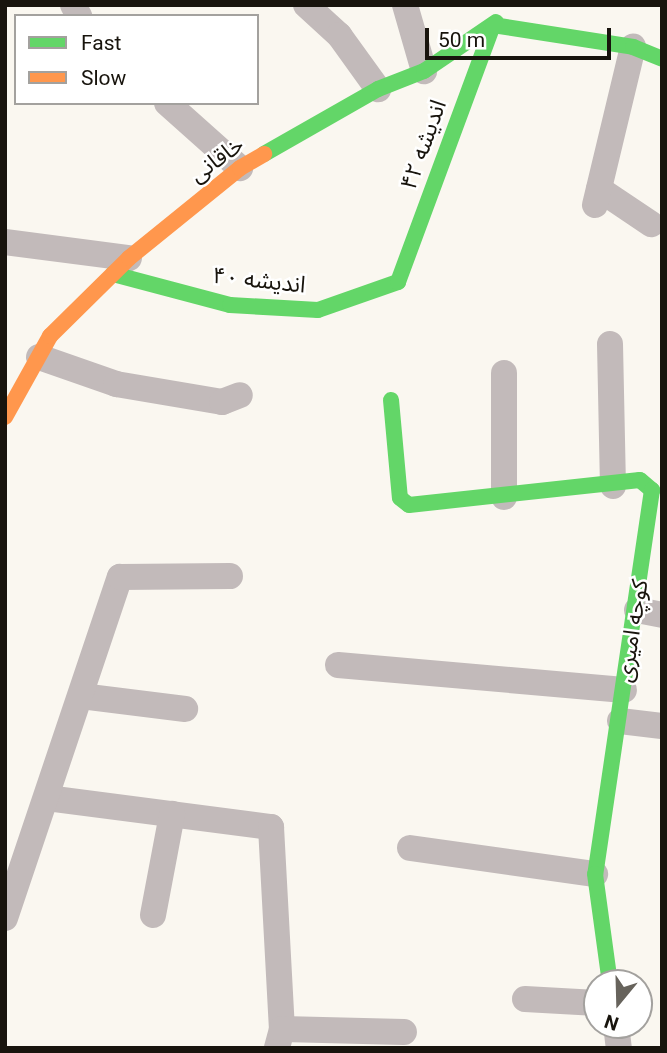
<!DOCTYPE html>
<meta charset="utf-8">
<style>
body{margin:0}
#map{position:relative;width:667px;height:1053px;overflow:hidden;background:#faf7f0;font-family:Roboto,"Noto Sans Arabic",sans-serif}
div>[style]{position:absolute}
.street>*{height:26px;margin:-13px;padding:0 13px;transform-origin:13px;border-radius:13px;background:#c2baba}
.fast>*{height:16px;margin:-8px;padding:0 8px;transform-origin:8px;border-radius:8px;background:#63d668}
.slow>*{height:16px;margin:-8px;padding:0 8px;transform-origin:8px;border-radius:8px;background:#ff974d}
span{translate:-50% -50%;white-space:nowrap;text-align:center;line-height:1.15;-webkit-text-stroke:5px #fff;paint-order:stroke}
.street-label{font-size:23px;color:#18140d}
.frame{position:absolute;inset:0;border:7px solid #18140d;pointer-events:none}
.legend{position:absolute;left:14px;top:14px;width:245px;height:91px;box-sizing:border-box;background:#fff;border:2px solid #a3a19e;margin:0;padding:9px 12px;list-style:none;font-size:21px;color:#18140d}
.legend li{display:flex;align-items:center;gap:14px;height:35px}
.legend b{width:35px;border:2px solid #a3a19e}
.north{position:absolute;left:583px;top:969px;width:70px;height:70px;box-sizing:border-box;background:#fff;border:2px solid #a3a19e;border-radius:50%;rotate:199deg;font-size:19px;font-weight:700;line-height:28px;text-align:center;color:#18140d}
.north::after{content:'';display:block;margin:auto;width:24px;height:32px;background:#67635c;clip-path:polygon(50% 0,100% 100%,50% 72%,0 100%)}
.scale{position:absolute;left:425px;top:28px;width:186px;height:32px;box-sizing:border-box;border:4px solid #18140d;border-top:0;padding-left:9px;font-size:21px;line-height:24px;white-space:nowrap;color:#18140d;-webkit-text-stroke:5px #fff;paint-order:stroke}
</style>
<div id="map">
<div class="street">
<i style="left:73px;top:5px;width:13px;rotate:61deg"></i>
<i style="left:306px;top:5px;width:45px;rotate:42.3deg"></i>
<i style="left:339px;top:35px;width:67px;rotate:54.2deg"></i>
<i style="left:405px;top:5px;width:69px;rotate:73.9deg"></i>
<i style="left:167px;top:103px;width:98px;rotate:41.7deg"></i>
<i style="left:599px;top:189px;width:63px;rotate:33.9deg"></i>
<i style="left:595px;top:205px;width:163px;rotate:-76.5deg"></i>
<i style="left:5px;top:242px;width:125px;rotate:7.4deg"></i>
<i style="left:610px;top:344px;width:142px;rotate:88.8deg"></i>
<i style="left:39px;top:357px;width:82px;rotate:19.3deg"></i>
<i style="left:116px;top:384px;width:108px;rotate:9.6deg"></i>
<i style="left:222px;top:402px;width:19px;rotate:-21deg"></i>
<i style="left:504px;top:497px;width:124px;rotate:-90deg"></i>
<i style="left:637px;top:610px;width:25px;rotate:11deg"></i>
<i style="left:338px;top:665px;width:287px;rotate:5deg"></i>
<i style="left:81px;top:696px;width:105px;rotate:7.1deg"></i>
<i style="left:620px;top:721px;width:42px;rotate:6.8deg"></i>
<i style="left:47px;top:798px;width:226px;rotate:7.4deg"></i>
<i style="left:271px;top:827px;width:202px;rotate:86.9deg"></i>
<i style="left:282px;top:1029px;width:20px;rotate:105deg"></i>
<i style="left:410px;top:848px;width:187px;rotate:8deg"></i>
<i style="left:153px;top:915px;width:103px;rotate:-79.3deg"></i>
<i style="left:5px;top:918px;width:360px;rotate:-71.4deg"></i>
<i style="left:120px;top:577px;width:110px;rotate:-0.5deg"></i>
<i style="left:525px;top:999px;width:72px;rotate:3.2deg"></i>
<i style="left:616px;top:1025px;width:23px;rotate:83deg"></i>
<i style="left:282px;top:1029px;width:122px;rotate:1.4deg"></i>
</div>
<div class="fast">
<i style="left:264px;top:154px;width:131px;rotate:-29.7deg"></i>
<i style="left:378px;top:89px;width:49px;rotate:-21.4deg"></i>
<i style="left:424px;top:71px;width:87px;rotate:-34.2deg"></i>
<i style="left:113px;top:274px;width:121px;rotate:14.8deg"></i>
<i style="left:230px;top:305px;width:88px;rotate:3.3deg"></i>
<i style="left:318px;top:310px;width:85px;rotate:-19.3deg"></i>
<i style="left:398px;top:282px;width:274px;rotate:-69.7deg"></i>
<i style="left:493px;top:25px;width:142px;rotate:8.9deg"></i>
<i style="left:633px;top:47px;width:31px;rotate:22deg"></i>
<i style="left:391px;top:400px;width:98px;rotate:84.8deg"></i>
<i style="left:400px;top:498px;width:11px;rotate:38deg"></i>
<i style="left:409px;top:505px;width:232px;rotate:-6.2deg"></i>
<i style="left:640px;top:480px;width:16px;rotate:40deg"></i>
<i style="left:652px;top:490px;width:388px;rotate:98.4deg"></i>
<i style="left:595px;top:874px;width:110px;rotate:82.2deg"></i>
</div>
<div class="slow">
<i style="left:5px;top:417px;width:93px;rotate:-60.9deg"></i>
<i style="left:50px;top:336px;width:111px;rotate:-44.6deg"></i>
<i style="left:129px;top:258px;width:143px;rotate:-39deg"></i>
<i style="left:240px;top:168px;width:28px;rotate:-30deg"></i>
</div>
<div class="street-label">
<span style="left:424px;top:145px;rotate:-70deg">اندیشه ۴۲</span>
<span style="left:217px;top:160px;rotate:-36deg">خاقانی</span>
<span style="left:259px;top:281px;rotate:6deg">اندیشه ۴۰</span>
<span style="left:633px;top:631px;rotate:-81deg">کوچه امیری</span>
</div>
<div class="frame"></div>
<ul class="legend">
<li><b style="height:9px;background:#63d668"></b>Fast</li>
<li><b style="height:9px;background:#ff974d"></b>Slow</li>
</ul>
<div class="north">N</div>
<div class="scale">50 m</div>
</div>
